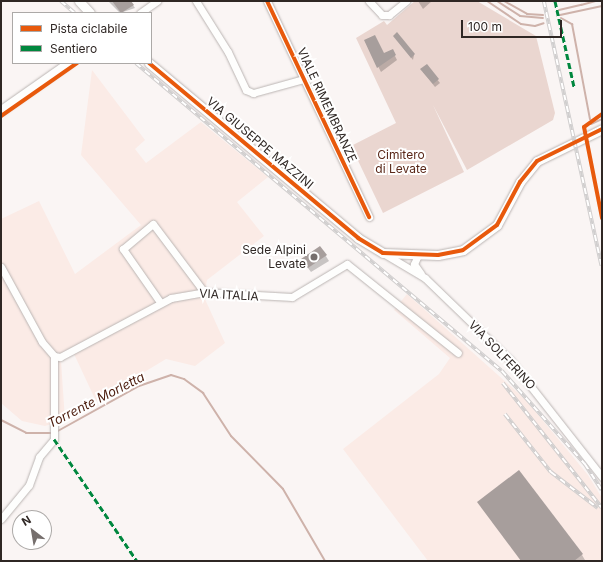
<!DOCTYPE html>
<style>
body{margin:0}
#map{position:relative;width:603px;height:562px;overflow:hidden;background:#faf5f4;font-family:Inter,sans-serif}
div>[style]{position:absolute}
.built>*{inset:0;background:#fbebe6}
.green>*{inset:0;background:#ead6d0}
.shadow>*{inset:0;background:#0003}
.stream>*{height:2px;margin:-1px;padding:0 1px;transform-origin:1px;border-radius:1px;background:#ceb2aa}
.building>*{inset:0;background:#a79e9c}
.roads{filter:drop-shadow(0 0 1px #bbb5b3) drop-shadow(0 0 1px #bbb5b3)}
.minor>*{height:7px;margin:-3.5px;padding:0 3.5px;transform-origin:3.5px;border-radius:3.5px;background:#fefefd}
.tertiary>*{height:9px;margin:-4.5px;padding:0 4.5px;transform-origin:4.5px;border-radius:4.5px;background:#fefefd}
.rail>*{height:3.5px;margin-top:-1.75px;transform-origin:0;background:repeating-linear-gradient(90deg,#fff 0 6px,#d0cece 0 12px);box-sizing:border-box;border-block:1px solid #d0cece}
.quiet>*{height:3px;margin-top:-1.5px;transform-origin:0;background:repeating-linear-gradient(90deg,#00873e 0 6px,transparent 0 9px)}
.cycleway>*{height:4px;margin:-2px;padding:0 2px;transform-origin:2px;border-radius:2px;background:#e8590c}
.dots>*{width:11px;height:11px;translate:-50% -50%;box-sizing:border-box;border:2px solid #fff;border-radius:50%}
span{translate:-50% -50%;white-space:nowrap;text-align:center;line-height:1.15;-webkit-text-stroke:4px #fff;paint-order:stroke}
.street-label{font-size:12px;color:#2f2724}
.park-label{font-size:12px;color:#5a2819}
.poi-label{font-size:12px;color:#2f2724}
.right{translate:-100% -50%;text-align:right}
.water-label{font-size:13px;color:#4b1b0c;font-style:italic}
.frame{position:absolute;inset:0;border:2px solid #2f2724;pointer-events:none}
.legend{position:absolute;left:12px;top:12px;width:140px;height:52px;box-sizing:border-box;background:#fff;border:1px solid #aca9a7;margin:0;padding:5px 7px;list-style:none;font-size:12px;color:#2f2724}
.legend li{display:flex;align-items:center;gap:8px;height:20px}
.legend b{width:20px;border:1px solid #aca9a7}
.north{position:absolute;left:12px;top:510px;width:40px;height:40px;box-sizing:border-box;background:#fff;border:1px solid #aca9a7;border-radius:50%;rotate:329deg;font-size:11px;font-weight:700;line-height:16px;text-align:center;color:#2f2724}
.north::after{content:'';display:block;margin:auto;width:14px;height:18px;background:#766f6d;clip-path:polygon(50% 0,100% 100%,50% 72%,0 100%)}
.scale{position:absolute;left:461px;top:20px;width:101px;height:18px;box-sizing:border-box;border:2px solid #2f2724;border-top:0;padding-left:5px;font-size:12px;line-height:14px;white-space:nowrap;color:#2f2724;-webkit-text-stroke:3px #fff;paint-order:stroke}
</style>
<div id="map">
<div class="built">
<i style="clip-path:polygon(92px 70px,145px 140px,135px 149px,146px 163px,201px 122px,268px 177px,237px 202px,264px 236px,207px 280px,204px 297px,225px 343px,195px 366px,166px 359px,96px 401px,74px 354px,61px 361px,65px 420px,45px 426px,22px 421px,1px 403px,1px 219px,39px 201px,75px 274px,141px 225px,81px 155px)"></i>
<i style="clip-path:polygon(407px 294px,525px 399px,588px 475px,602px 498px,602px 561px,428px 561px,343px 449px,439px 374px,450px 358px,394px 310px)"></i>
</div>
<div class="green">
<i style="clip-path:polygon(415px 1px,477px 1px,536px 36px,555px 113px,553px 120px,467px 170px,433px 105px,464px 172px,383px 213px,351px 146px,396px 123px,356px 38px,384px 21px,387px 25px)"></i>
</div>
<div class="shadow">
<i style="clip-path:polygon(108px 1px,130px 1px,135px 8px,120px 13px)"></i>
<i style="clip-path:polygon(418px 1px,432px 1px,423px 9px)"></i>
<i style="clip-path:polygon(397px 34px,414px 55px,413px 60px,396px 39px)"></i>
<i style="clip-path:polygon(365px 41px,384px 54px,392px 50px,397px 60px,381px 72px)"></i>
<i style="clip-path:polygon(426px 65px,440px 83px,435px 87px,423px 72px)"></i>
<i style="clip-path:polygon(320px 247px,329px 261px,311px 272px,305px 264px)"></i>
<i style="clip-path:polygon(478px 502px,582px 555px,585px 560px,522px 561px)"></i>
</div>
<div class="stream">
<i style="left:487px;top:1px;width:41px;rotate:34.1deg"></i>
<i style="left:521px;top:24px;width:14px;rotate:8deg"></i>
<i style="left:535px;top:26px;width:9px;rotate:-18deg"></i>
<i style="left:497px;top:1px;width:27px;rotate:33deg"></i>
<i style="left:520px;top:16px;width:23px;rotate:5deg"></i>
<i style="left:504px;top:1px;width:26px;rotate:29deg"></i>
<i style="left:527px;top:14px;width:16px;rotate:4deg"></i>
<i style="left:581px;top:5px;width:16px;rotate:-15deg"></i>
<i style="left:559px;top:10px;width:23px;rotate:-13deg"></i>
<i style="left:560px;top:15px;width:43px;rotate:-12.1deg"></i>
<i style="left:561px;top:18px;width:13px;rotate:29deg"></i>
<i style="left:572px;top:24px;width:97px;rotate:79.3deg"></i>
<i style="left:591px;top:124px;width:12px;rotate:-24deg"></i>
<i style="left:1px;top:420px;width:28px;rotate:27deg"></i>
<i style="left:26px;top:433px;width:26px"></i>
<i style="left:56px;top:432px;width:95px;rotate:-29deg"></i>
<i style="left:139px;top:386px;width:34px;rotate:-19deg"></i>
<i style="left:171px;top:375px;width:14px;rotate:17deg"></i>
<i style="left:184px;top:379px;width:24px;rotate:36deg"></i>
<i style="left:203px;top:393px;width:51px;rotate:56.9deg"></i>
<i style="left:231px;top:436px;width:74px;rotate:45.5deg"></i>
<i style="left:283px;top:489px;width:83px;rotate:59.7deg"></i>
</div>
<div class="building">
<i style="clip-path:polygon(112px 1px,131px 1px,134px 5px,121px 13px)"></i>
<i style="clip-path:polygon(397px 32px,415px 54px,411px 58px,393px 36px)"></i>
<i style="clip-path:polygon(375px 35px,384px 53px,393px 49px,396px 55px,377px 68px,364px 40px)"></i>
<i style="clip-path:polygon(427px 64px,439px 79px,433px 84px,420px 69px)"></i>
<i style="clip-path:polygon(320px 246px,327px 255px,308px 268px,301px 259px)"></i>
<i style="clip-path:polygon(519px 470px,583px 554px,574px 561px,521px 561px,477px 502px)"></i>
</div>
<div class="roads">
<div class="minor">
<i style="left:196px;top:1px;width:60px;rotate:57.9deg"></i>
<i style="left:228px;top:52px;width:42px;rotate:64.7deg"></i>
<i style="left:246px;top:90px;width:8px;rotate:23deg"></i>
<i style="left:253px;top:93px;width:53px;rotate:-15.4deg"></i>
<i style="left:267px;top:1px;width:239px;rotate:64.7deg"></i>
<i style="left:369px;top:1px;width:19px;rotate:47deg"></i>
<i style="left:382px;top:15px;width:7px"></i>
<i style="left:389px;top:15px;width:22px;rotate:-39deg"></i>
<i style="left:140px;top:13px;width:21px;rotate:-35deg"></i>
<i style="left:383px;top:253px;width:49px;rotate:30.8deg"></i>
<i style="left:425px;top:278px;width:118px;rotate:44deg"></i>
<i style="left:510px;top:360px;width:149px;rotate:51.8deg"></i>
<i style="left:418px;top:255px;width:10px;rotate:114deg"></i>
<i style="left:414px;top:264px;width:12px;rotate:55deg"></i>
<i style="left:1px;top:267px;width:85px;rotate:61.3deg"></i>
<i style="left:42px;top:342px;width:18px;rotate:49deg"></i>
<i style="left:54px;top:356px;width:6px;rotate:9deg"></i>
<i style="left:60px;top:357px;width:126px;rotate:-28deg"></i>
<i style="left:171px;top:298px;width:34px;rotate:-10deg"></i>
<i style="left:204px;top:292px;width:88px;rotate:3.3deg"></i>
<i style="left:292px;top:297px;width:64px;rotate:-31deg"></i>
<i style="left:347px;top:264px;width:142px;rotate:38.7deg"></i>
<i style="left:160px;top:302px;width:65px;rotate:-124.9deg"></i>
<i style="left:123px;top:249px;width:39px;rotate:-40deg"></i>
<i style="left:153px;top:224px;width:85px;rotate:53.1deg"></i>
<i style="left:1px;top:519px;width:44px;rotate:-50.5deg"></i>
<i style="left:29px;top:485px;width:30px;rotate:-70deg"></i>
<i style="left:39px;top:457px;width:23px;rotate:-50deg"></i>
<i style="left:54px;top:439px;width:83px;rotate:-90deg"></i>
</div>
<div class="tertiary">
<i style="left:79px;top:1px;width:16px;rotate:47deg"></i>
<i style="left:149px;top:63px;width:273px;rotate:39.9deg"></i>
<i style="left:358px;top:238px;width:29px;rotate:31deg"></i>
<i style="left:383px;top:253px;width:55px;rotate:2.1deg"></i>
<i style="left:438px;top:255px;width:25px;rotate:-11deg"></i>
<i style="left:463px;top:250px;width:42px;rotate:-36.3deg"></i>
<i style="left:497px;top:225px;width:49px;rotate:-61.9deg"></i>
<i style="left:520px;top:182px;width:27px;rotate:-51deg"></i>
<i style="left:537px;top:161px;width:72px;rotate:-26.2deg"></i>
<i style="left:1px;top:110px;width:82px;rotate:-35deg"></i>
</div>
</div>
<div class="rail">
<i style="left:61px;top:1px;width:18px;rotate:41deg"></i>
<i style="left:544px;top:1px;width:271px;rotate:77.7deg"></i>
<i style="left:136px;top:63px;width:478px;rotate:40.1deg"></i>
<i style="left:502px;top:371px;width:125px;rotate:48.3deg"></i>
<i style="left:585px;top:464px;width:31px;rotate:57deg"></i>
<i style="left:503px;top:383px;width:159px;rotate:51.6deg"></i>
<i style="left:505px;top:414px;width:74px;rotate:51.6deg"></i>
<i style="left:551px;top:472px;width:59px;rotate:37.5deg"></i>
</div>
<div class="quiet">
<i style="left:555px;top:1px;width:88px;rotate:77.5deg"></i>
<i style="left:54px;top:439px;width:148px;rotate:55.8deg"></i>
</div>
<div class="cycleway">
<i style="left:267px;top:1px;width:239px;rotate:64.7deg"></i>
<i style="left:149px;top:63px;width:273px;rotate:39.9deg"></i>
<i style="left:358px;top:238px;width:29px;rotate:31deg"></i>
<i style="left:383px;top:253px;width:55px;rotate:2.1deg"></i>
<i style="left:438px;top:255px;width:25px;rotate:-11deg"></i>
<i style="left:463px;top:250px;width:42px;rotate:-36.3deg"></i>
<i style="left:497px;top:225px;width:49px;rotate:-61.9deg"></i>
<i style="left:520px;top:182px;width:27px;rotate:-51deg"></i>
<i style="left:537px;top:161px;width:72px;rotate:-26.2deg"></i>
<i style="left:602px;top:114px;width:22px;rotate:144deg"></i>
<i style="left:584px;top:127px;width:93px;rotate:78.8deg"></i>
<i style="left:1px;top:116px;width:93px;rotate:-34.9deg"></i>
</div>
<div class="dots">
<i style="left:314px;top:257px;background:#766f6d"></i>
</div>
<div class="street-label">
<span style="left:327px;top:105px;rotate:65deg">VIALE RIMEMBRANZE</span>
<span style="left:260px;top:143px;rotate:40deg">VIA GIUSEPPE MAZZINI</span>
<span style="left:229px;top:295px;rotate:3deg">VIA ITALIA</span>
<span style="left:502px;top:355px;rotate:46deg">VIA SOLFERINO</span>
</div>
<div class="park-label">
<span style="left:401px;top:162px">Cimitero<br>di Levate</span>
</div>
<div class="poi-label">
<span class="right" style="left:306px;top:257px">Sede Alpini<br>Levate</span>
</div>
<div class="water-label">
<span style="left:96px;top:400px;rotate:-27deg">Torrente Morletta</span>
</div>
<div class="frame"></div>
<ul class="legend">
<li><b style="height:5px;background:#e8590c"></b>Pista ciclabile</li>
<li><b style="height:5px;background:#00873e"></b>Sentiero</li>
</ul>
<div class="north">N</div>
<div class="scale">100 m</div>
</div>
